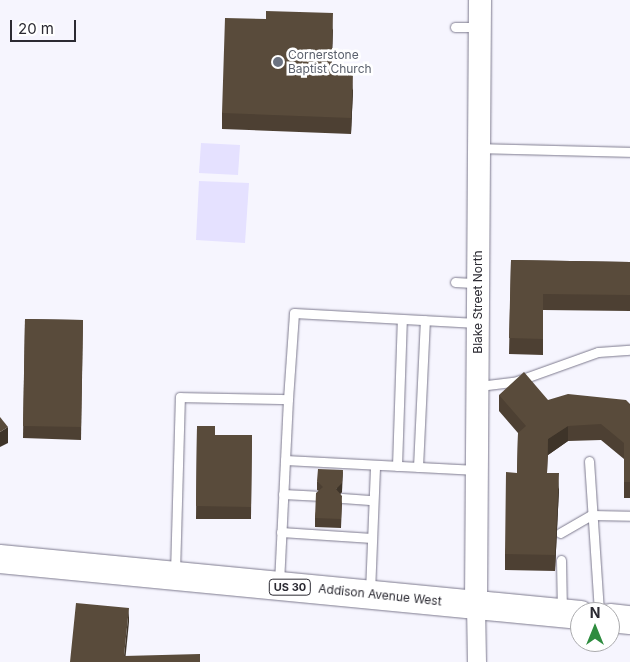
<!DOCTYPE html>
<style>
body{margin:0}
#map{position:relative;width:630px;height:662px;overflow:hidden;background:#f6f5fe;font-family:Inter,sans-serif}
div>[style]{position:absolute}
.green>*{inset:0;background:#e5e1ff}
.roads{filter:drop-shadow(0 0 1px #7d7a8e) drop-shadow(0 0 1px #7d7a8e)}
.service>*{height:9px;margin:-4.5px;padding:0 4.5px;transform-origin:4.5px;border-radius:4.5px;background:#fff}
.minor>*{height:18px;margin:-9px;padding:0 9px;transform-origin:9px;border-radius:9px;background:#fff}
.tertiary>*{height:22px;margin:-11px;padding:0 11px;transform-origin:11px;border-radius:11px;background:#fff}
.primary>*{height:28px;margin:-14px;padding:0 14px;transform-origin:14px;border-radius:14px;background:#fff}
.wall>*{inset:0;background:#4d4033}
.shaded-wall>*{inset:0;background:#3e3429}
.building>*{inset:0;background:#594b3b}
.dots>*{width:14px;height:14px;translate:-50% -50%;box-sizing:border-box;border:2px solid #fff;border-radius:50%}
span{translate:-50% -50%;white-space:nowrap;text-align:center;line-height:1.15;-webkit-text-stroke:5px #fff;paint-order:stroke}
.shield-label span{padding:1px 4px;background:#fff;border:1px solid;border-radius:4px;-webkit-text-stroke-width:0}
.shield-label{font-size:11px;color:#2b2a32;font-weight:700}
.worship-label{font-size:12px;color:#5b616d}
.left{translate:0 -50%;text-align:left}
.street-label{font-size:12px;color:#2b2a32}
.north{position:absolute;left:570px;top:602px;width:50px;height:50px;box-sizing:border-box;background:#fff;border:1px solid #aaaaad;border-radius:50%;rotate:0deg;font-size:14px;font-weight:700;line-height:20px;text-align:center;color:#2b2a32}
.north::after{content:'';display:block;margin:auto;width:18px;height:22px;background:#2e8c3f;clip-path:polygon(50% 0,100% 100%,50% 72%,0 100%)}
.scale{position:absolute;left:10px;top:20px;width:66px;height:22px;box-sizing:border-box;border:2px solid #2b2a32;border-top:0;padding-left:6px;font-size:15px;line-height:18px;white-space:nowrap;color:#2b2a32;-webkit-text-stroke:4px #fff;paint-order:stroke}
</style>
<div id="map">
<div class="green">
<i style="clip-path:polygon(201px 143px,240px 145px,238px 175px,199px 173px)"></i>
<i style="clip-path:polygon(199px 181px,249px 183px,245px 243px,196px 240px)"></i>
</div>
<div class="roads">
<div class="service">
<i style="left:455px;top:27px;width:24px"></i>
<i style="left:479px;top:148px;width:151px;rotate:1.5deg"></i>
<i style="left:455px;top:282px;width:22px;rotate:3deg"></i>
<i style="left:479px;top:386px;width:35px;rotate:-7deg"></i>
<i style="left:514px;top:382px;width:89px;rotate:-19.7deg"></i>
<i style="left:598px;top:352px;width:32px;rotate:-4deg"></i>
<i style="left:288px;top:399px;width:86px;rotate:-86deg"></i>
<i style="left:294px;top:313px;width:183px;rotate:3.1deg"></i>
<i style="left:285px;top:460px;width:192px;rotate:3deg"></i>
<i style="left:589px;top:461px;width:151px;rotate:86.2deg"></i>
<i style="left:397px;top:466px;width:147px;rotate:-88.1deg"></i>
<i style="left:418px;top:467px;width:147px;rotate:-87.3deg"></i>
<i style="left:283px;top:494px;width:34px;rotate:3deg"></i>
<i style="left:342px;top:498px;width:31px;rotate:4deg"></i>
<i style="left:281px;top:532px;width:91px;rotate:3.8deg"></i>
<i style="left:560px;top:533px;width:36px;rotate:-30deg"></i>
<i style="left:591px;top:515px;width:39px;rotate:1deg"></i>
<i style="left:561px;top:560px;width:51px;rotate:88.9deg"></i>
<i style="left:175px;top:573px;width:176px;rotate:-88.4deg"></i>
<i style="left:180px;top:397px;width:108px;rotate:1.1deg"></i>
<i style="left:288px;top:399px;width:183px;rotate:92.8deg"></i>
<i style="left:370px;top:592px;width:127px;rotate:-87.7deg"></i>
</div>
<div class="minor">
<i style="left:476px;top:605px;width:57px;rotate:89deg"></i>
</div>
<div class="tertiary">
<i style="left:476px;top:605px;width:605px;rotate:-89.62deg"></i>
</div>
<div class="primary">
<i style="left:0;top:559px;width:583px;rotate:5.51deg"></i>
<i style="left:610px;top:618px;width:20px;rotate:6deg"></i>
</div>
</div>
<div class="wall">
<i style="clip-path:polygon(333px 29px,331px 73px,353px 90px,351px 134px,222px 129px,222px 113px)"></i>
<i style="clip-path:polygon(511px 260px,630px 262px,630px 311px,543px 310px,543px 355px,509px 354px)"></i>
<i style="clip-path:polygon(25px 319px,83px 320px,81px 440px,23px 438px)"></i>
<i style="clip-path:polygon(499px 395px,548px 400px,630px 404px,630px 498px,624px 498px,624px 459px,601px 440px,568px 441px,548px 455px,547px 473px,559px 489px,555px 571px,505px 570px,505px 554px,517px 473px,518px 433px,499px 411px)"></i>
<i style="clip-path:polygon(197px 426px,215px 435px,252px 435px,251px 519px,196px 519px)"></i>
<i style="clip-path:polygon(317px 481px,342px 492px,340px 494px,342px 504px,341px 528px,315px 527px,315px 518px,319px 491px,317px 490px)"></i>
</div>
<div class="shaded-wall">
<i style="clip-path:polygon(333px 13px,333px 29px,331px 89px,331px 73px)"></i>
<i style="clip-path:polygon(353px 74px,353px 90px,351px 134px,351px 118px)"></i>
<i style="clip-path:polygon(568px 426px,568px 441px,548px 455px,548px 439px)"></i>
<i style="clip-path:polygon(8px 427px,8px 443px,0 447px,0 432px)"></i>
<i style="clip-path:polygon(343px 470px,342px 492px,336px 498px,336px 489px)"></i>
<i style="clip-path:polygon(559px 473px,559px 489px,555px 571px,555px 555px)"></i>
<i style="clip-path:polygon(129px 608px,129px 622px,125px 662px,124px 656px)"></i>
</div>
<div class="building">
<i style="clip-path:polygon(266px 11px,333px 13px,331px 73px,353px 74px,351px 118px,222px 113px,225px 18px,266px 19px)"></i>
<i style="clip-path:polygon(511px 260px,630px 262px,630px 295px,543px 294px,543px 339px,509px 338px)"></i>
<i style="clip-path:polygon(25px 319px,83px 320px,81px 427px,23px 426px)"></i>
<i style="clip-path:polygon(524px 372px,548px 400px,568px 394px,626px 400px,630px 404px,630px 482px,624px 482px,624px 443px,601px 424px,568px 426px,548px 439px,547px 473px,559px 473px,555px 555px,505px 554px,506px 472px,517px 473px,518px 433px,526px 426px,499px 395px)"></i>
<i style="clip-path:polygon(0 417px,8px 427px,0 432px)"></i>
<i style="clip-path:polygon(197px 426px,215px 426px,215px 435px,252px 435px,251px 507px,196px 506px)"></i>
<i style="clip-path:polygon(318px 469px,343px 470px,342px 483px,336px 489px,342px 496px,341px 519px,315px 518px,316px 493px,323px 487px,317px 481px)"></i>
<i style="clip-path:polygon(76px 603px,129px 608px,124px 656px,200px 654px,200px 662px,70px 662px)"></i>
</div>
<div class="dots">
<i style="left:278px;top:62px;background:#6b7280"></i>
</div>
<div class="shield-label">
<span style="left:290px;top:587px">US 30</span>
</div>
<div class="worship-label">
<span class="left" style="left:288px;top:62px">Cornerstone<br>Baptist Church</span>
</div>
<div class="street-label">
<span style="left:478px;top:302px;rotate:-90deg">Blake Street North</span>
<span style="left:380px;top:595px;rotate:6deg">Addison Avenue West</span>
</div>
<div class="north">N</div>
<div class="scale">20 m</div>
</div>
